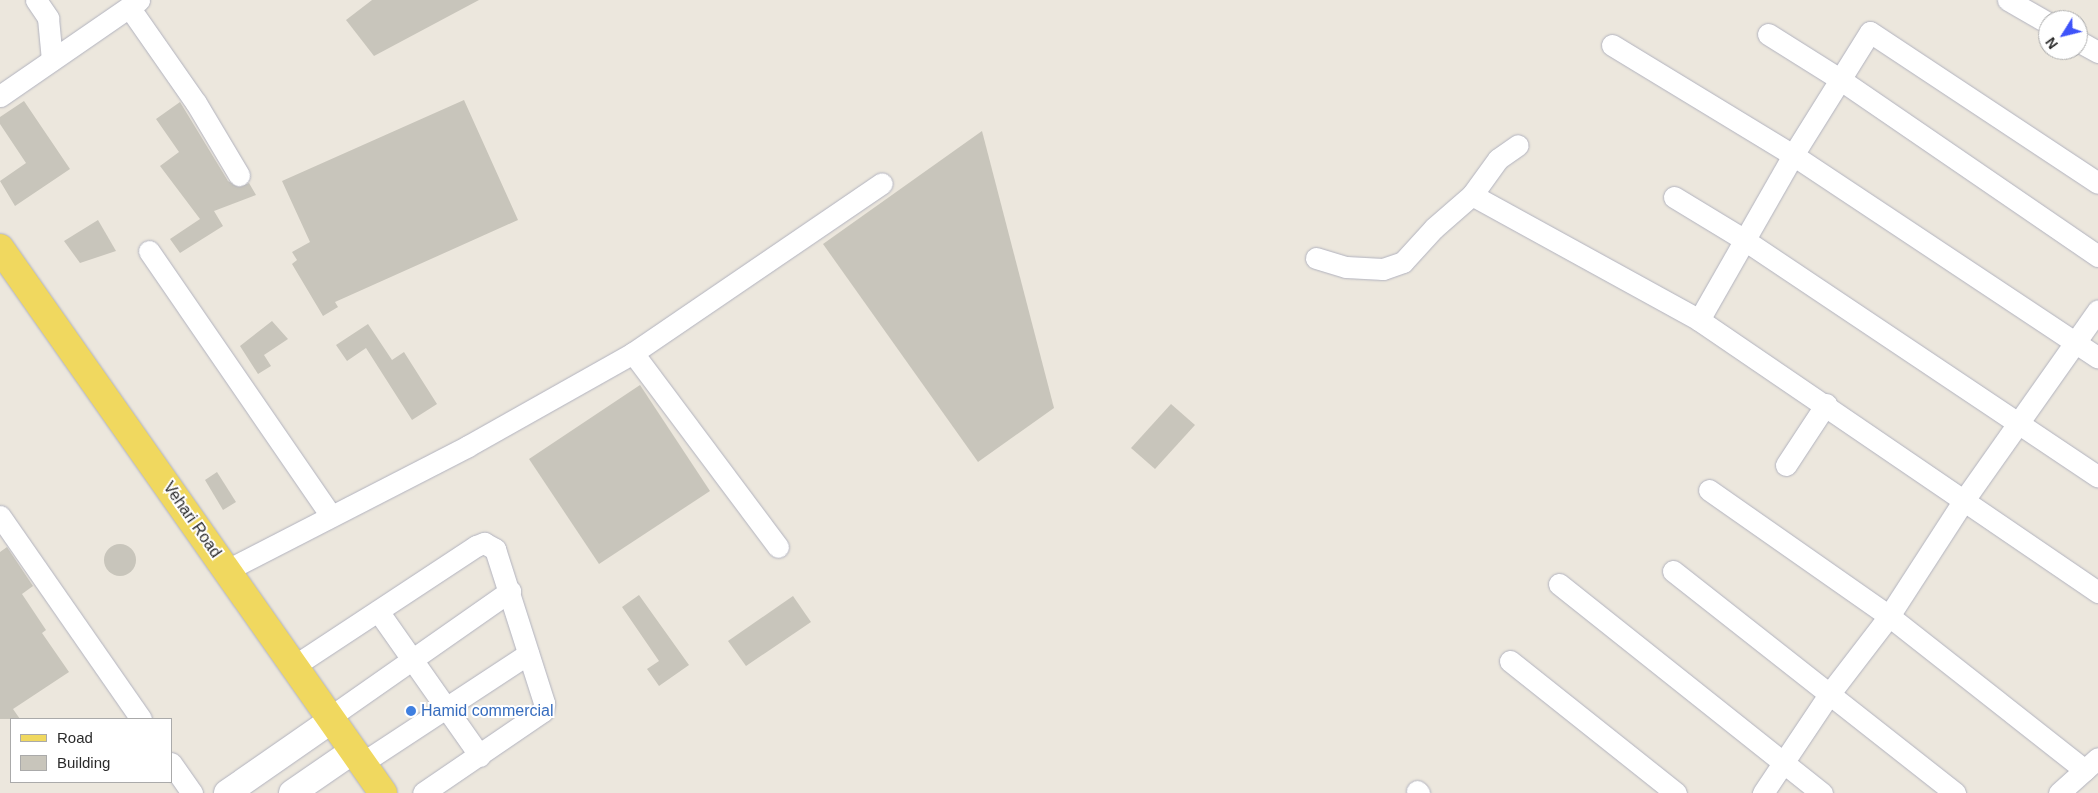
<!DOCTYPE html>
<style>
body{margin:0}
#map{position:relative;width:2098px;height:793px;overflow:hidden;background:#ece7dd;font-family:Arial,sans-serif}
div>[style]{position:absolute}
.building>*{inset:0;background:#c8c5bb}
.round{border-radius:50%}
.roads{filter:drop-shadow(0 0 1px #b1b2be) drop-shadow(0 0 1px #b1b2be)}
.minor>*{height:21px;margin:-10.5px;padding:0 10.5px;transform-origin:10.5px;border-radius:10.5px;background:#fff}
.tertiary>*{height:26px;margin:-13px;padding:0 13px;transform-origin:13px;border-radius:13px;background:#fff}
.primary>*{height:28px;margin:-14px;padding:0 14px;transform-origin:14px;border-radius:14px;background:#f0d85f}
.dots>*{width:14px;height:14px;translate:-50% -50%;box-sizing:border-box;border:2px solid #fff;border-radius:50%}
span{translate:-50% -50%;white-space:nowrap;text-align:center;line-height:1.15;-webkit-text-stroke:4px #fff;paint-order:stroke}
.street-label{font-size:16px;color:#2b2b2b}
.shop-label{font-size:16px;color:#366cbe}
.left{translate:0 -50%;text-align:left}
.legend{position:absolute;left:10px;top:718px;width:162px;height:65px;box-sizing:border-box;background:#fff;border:1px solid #aaa;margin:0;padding:6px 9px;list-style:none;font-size:15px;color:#2b2b2b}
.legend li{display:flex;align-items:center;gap:10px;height:25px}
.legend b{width:25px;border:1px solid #aaa}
.north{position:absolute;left:2038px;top:10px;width:50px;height:50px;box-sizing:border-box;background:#fff;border:1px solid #aaa;border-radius:50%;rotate:234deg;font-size:14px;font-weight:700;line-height:20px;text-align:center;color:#2b2b2b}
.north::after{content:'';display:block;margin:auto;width:18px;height:22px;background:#3e53f9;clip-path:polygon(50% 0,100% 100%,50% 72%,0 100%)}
</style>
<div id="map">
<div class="building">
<i style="clip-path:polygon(372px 0,479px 0,374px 56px,346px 20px)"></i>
<i style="clip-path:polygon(464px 100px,518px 220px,335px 302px,338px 307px,323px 316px,292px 264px,297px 260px,292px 252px,310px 242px,282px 181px)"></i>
<i style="clip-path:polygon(24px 101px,70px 169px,15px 206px,0 181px,26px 163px,0 124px,0 117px)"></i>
<i style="clip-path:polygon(180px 102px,228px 181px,239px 187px,249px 183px,256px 195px,214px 211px,223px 226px,180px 253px,170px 239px,200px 219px,160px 166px,179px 152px,156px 119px)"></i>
<i style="clip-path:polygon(982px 131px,1054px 408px,978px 462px,823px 244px)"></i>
<i style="clip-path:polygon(98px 220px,116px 251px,80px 263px,64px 241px)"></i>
<i style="clip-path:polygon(272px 321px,288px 339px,264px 355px,271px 366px,258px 374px,240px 346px)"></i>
<i style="clip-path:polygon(368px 324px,392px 360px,404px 352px,437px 404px,412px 420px,366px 348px,347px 361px,336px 345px)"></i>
<i style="clip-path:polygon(640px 385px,710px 491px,599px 564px,529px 459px)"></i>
<i style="clip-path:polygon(1171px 404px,1195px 425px,1155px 469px,1131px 448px)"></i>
<i style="clip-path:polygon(217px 472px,236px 502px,223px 510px,205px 480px)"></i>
<i class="round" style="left:104px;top:544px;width:32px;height:32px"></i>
<i style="clip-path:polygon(7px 547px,33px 586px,22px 594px,46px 630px,42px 633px,69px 672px,13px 709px,20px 719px,0 719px,0 552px)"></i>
<i style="clip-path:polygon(639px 595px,689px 665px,659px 686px,647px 669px,659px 661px,622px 607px)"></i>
<i style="clip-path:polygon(793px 596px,811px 622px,746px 666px,728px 641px)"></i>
</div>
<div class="roads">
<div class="minor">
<i style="left:36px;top:0;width:22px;rotate:56deg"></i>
<i style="left:48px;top:18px;width:42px;rotate:84.6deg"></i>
<i style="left:2008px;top:0;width:46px;rotate:29.9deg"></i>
<i style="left:129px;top:7px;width:117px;rotate:55.1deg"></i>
<i style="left:196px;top:103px;width:84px;rotate:59.2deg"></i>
<i style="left:1768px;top:34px;width:83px;rotate:32.2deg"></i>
<i style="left:1838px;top:78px;width:315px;rotate:34.4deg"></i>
<i style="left:2078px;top:41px;width:23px;rotate:29deg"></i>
<i style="left:1612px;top:45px;width:212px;rotate:31.3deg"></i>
<i style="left:1793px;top:155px;width:366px;rotate:33.6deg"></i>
<i style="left:0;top:96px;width:169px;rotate:-34.6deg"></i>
<i style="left:1472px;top:195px;width:259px;rotate:28.8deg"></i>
<i style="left:1699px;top:320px;width:483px;rotate:34.3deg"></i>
<i style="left:1674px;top:197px;width:81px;rotate:31.3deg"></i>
<i style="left:1743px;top:239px;width:427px;rotate:33.8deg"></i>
<i style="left:149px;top:251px;width:321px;rotate:55.5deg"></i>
<i style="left:1316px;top:258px;width:31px;rotate:17deg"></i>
<i style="left:1346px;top:267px;width:37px;rotate:3deg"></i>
<i style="left:1383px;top:269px;width:21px;rotate:-19deg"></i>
<i style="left:1403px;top:262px;width:46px;rotate:-47.6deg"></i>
<i style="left:1434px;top:228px;width:50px;rotate:-41deg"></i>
<i style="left:1472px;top:195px;width:44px;rotate:-54.2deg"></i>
<i style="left:1498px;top:159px;width:24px;rotate:-35deg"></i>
<i style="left:1699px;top:320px;width:190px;rotate:-60.3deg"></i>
<i style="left:1793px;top:155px;width:145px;rotate:-58deg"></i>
<i style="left:1870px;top:32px;width:273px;rotate:33.5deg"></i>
<i style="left:633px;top:353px;width:242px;rotate:53.2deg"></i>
<i style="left:1786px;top:465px;width:73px;rotate:-56.7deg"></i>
<i style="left:1709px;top:490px;width:220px;rotate:35deg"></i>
<i style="left:1889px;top:616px;width:249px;rotate:38.2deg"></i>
<i style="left:0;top:516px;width:247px;rotate:55.2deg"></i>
<i style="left:227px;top:570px;width:271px;rotate:-27.2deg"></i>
<i style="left:468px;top:446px;width:189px;rotate:-29.4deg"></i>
<i style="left:633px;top:353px;width:301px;rotate:-34.3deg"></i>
<i style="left:1673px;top:571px;width:359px;rotate:38.2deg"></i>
<i style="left:1559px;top:584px;width:336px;rotate:38.5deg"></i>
<i style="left:378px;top:611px;width:177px;rotate:54.9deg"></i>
<i style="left:1510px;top:661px;width:212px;rotate:38.5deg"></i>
<i style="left:294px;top:666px;width:218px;rotate:-33.4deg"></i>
<i style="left:476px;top:546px;width:9px;rotate:-21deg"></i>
<i style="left:484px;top:543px;width:13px;rotate:29deg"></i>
<i style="left:495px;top:549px;width:162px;rotate:72.3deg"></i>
<i style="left:544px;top:703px;width:8px;rotate:97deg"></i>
<i style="left:543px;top:711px;width:145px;rotate:145.7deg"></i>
<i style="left:330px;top:717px;width:220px;rotate:-35deg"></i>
<i style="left:171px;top:763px;width:37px;rotate:55deg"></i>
<i style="left:362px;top:763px;width:199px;rotate:-33.3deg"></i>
<i style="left:1417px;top:791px;width:3px;rotate:45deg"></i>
<i style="left:1763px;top:793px;width:120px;rotate:-56.2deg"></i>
<i style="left:1830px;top:693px;width:97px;rotate:-52.5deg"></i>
<i style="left:1889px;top:616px;width:138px;rotate:-57.1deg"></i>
<i style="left:1964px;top:500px;width:232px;rotate:-54.8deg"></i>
<i style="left:2059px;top:793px;width:52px;rotate:-41.9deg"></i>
</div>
<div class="tertiary">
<i style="left:227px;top:793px;width:128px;rotate:-34.8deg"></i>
<i style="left:292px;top:793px;width:74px;rotate:-34.5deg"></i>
</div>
<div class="primary">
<i style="left:0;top:248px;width:666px;rotate:54.9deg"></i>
</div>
</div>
<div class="dots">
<i style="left:411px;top:711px;background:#3f7fe0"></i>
</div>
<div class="street-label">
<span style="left:192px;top:520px;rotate:55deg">Vehari Road</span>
</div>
<div class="shop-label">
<span class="left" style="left:421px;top:711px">Hamid commercial</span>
</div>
<ul class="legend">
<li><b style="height:6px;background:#f0d85f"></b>Road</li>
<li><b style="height:14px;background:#c8c5bb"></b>Building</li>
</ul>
<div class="north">N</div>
</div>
